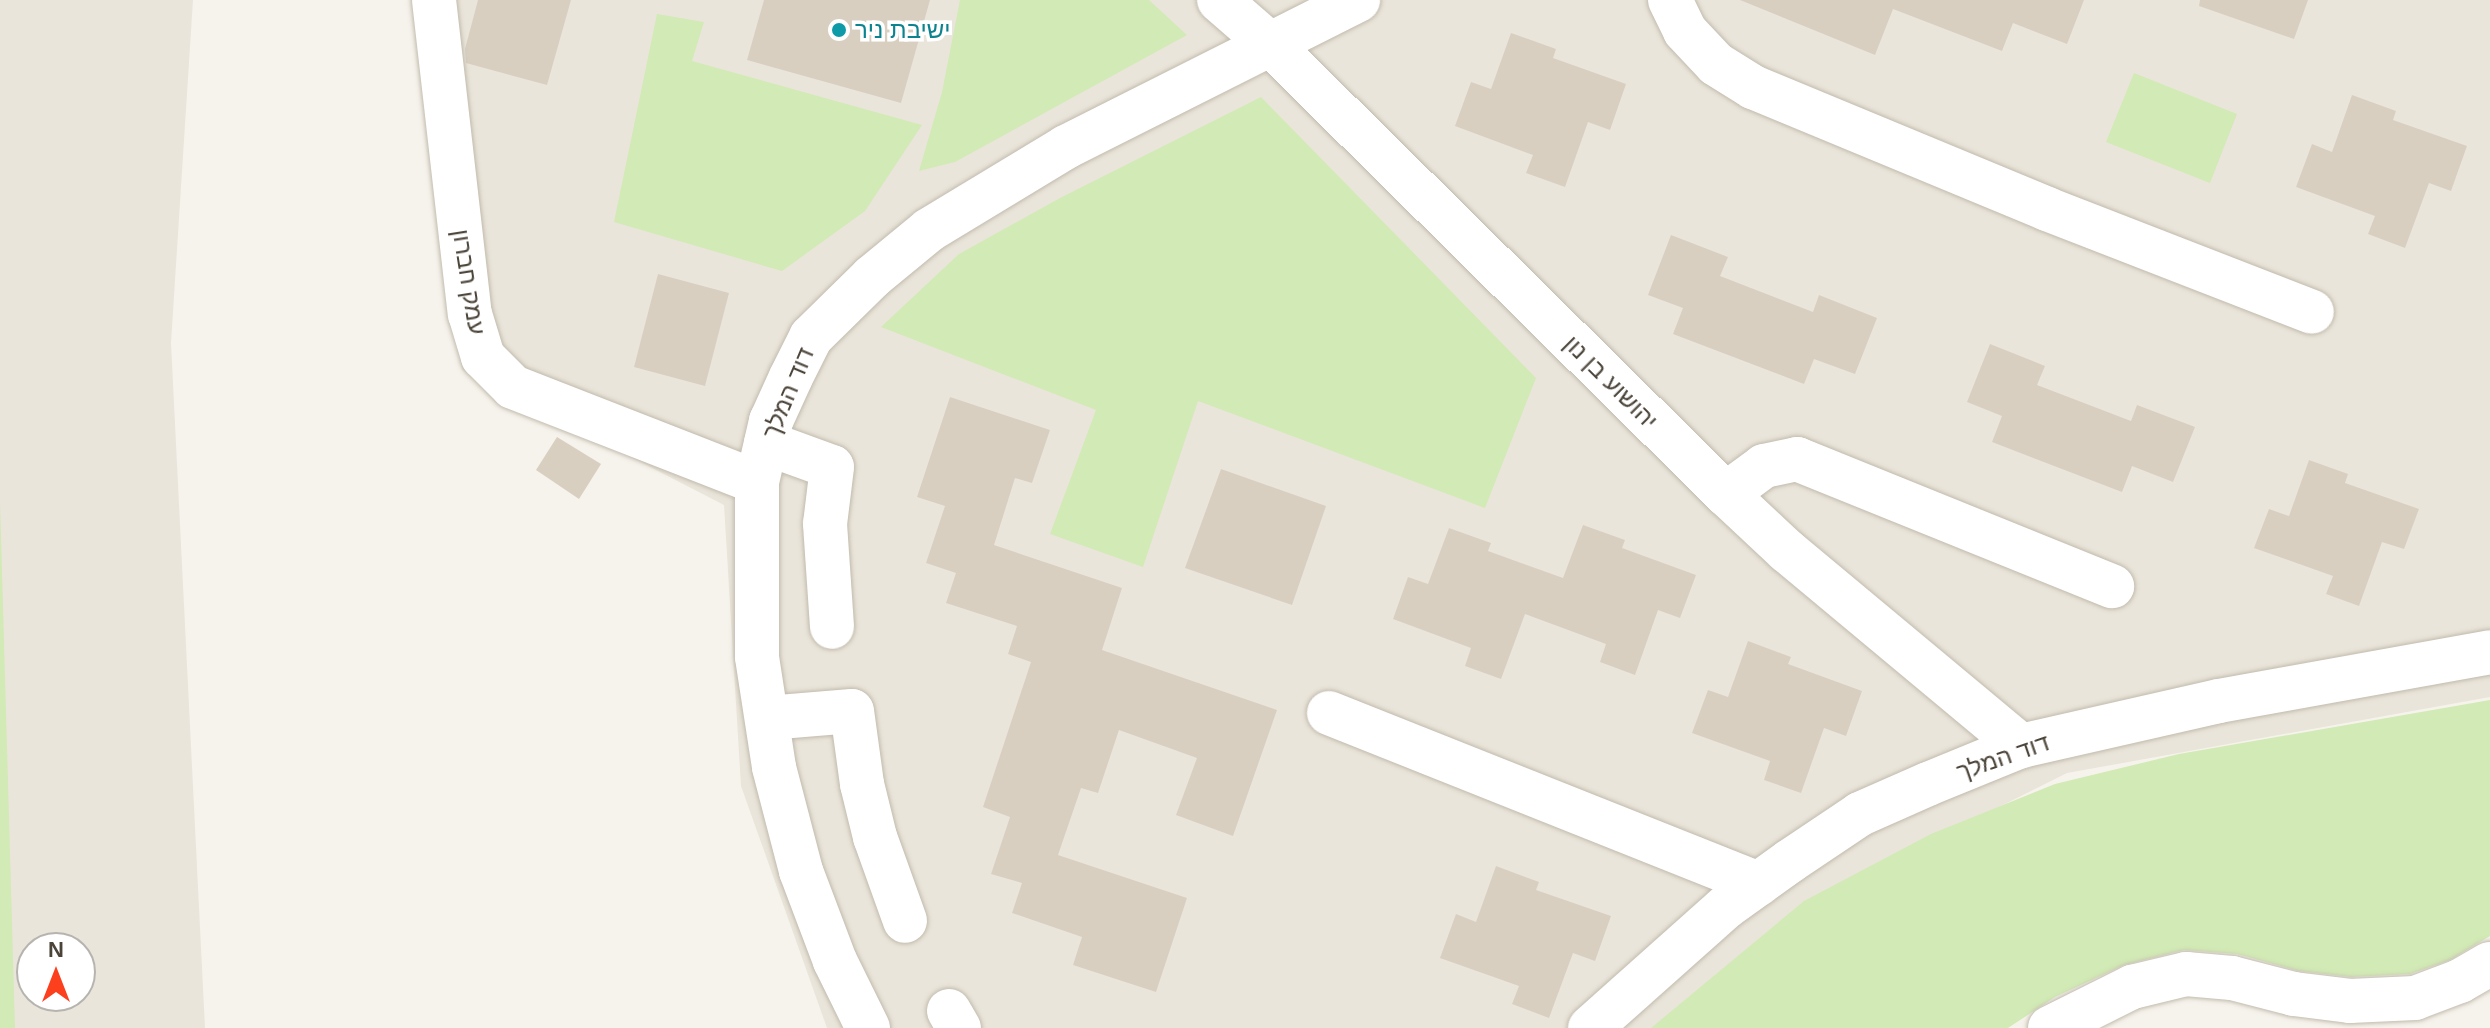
<!DOCTYPE html>
<meta charset="utf-8">
<style>
body{margin:0}
#map{position:relative;width:2490px;height:1028px;overflow:hidden;background:#f6f3ec;font-family:Helvetica,"Noto Sans Hebrew",sans-serif}
div>[style]{position:absolute}
.residential>*{inset:0;background:#eae5da}
.green>*{inset:0;background:#d2eab5}
.building>*{inset:0;background:#d8cfc1}
.roads{filter:drop-shadow(0 0 2px #c2bbae) drop-shadow(0 0 2px #c2bbae)}
.minor>*{height:44px;margin:-22px;padding:0 22px;transform-origin:22px;border-radius:22px;background:#fff}
.dots>*{width:22px;height:22px;translate:-50% -50%;box-sizing:border-box;border:4px solid #fff;border-radius:50%}
span{translate:-50% -50%;white-space:nowrap;text-align:center;line-height:1.15;-webkit-text-stroke:7px #fff;paint-order:stroke}
.culture-label{font-size:24px;color:#0d838f}
.left{translate:0 -50%;text-align:left}
.street-label{font-size:24px;color:#4b4439}
.north{position:absolute;left:16px;top:932px;width:80px;height:80px;box-sizing:border-box;background:#fff;border:2px solid #b7b4b0;border-radius:50%;rotate:0deg;font-size:22px;font-weight:700;line-height:32px;text-align:center;color:#4b4439}
.north::after{content:'';display:block;margin:auto;width:28px;height:36px;background:#fc3f1d;clip-path:polygon(50% 0,100% 100%,50% 72%,0 100%)}
</style>
<div id="map">
<div class="residential">
<i style="clip-path:polygon(evenodd,0 0,193px 0,171px 343px,205px 1028px,0 1028px,0 0,32px 948px,80px 948px,80px 996px,32px 996px,32px 948px)"></i>
<i style="clip-path:polygon(417px 0,2490px 0,2490px 697px,2067px 773px,1851px 881px,1682px 1028px,827px 1028px,741px 786px,724px 505px,462px 370px)"></i>
</div>
<div class="green">
<i style="clip-path:polygon(960px 0,1149px 0,1187px 35px,955px 162px,919px 171px,942px 92px)"></i>
<i style="clip-path:polygon(657px 14px,704px 22px,692px 61px,922px 125px,865px 211px,782px 271px,614px 222px)"></i>
<i style="clip-path:polygon(2134px 73px,2237px 114px,2210px 183px,2106px 142px)"></i>
<i style="clip-path:polygon(1261px 97px,1536px 378px,1485px 508px,1198px 401px,1143px 567px,1050px 534px,1096px 410px,881px 327px,959px 254px,1060px 198px)"></i>
<i style="clip-path:polygon(0 501px,15px 1028px,0 1028px)"></i>
<i style="clip-path:polygon(2490px 700px,2490px 936px,2450px 960px,2410px 974px,2351px 977px,2299px 971px,2237px 954px,2184px 950px,2124px 965px,2055px 997px,2008px 1028px,1651px 1028px,1804px 901px,1931px 834px,2055px 784px,2179px 754px)"></i>
</div>
<div class="building">
<i style="clip-path:polygon(478px 0,571px 0,547px 85px,466px 63px,465px 49px)"></i>
<i style="clip-path:polygon(764px 0,930px 0,901px 103px,747px 60px)"></i>
<i style="clip-path:polygon(1740px 0,2084px 0,2067px 44px,2013px 23px,2002px 51px,1893px 9px,1875px 55px)"></i>
<i style="clip-path:polygon(2200px 0,2308px 0,2294px 39px,2199px 6px)"></i>
<i style="clip-path:polygon(1511px 33px,1556px 49px,1553px 58px,1626px 84px,1610px 130px,1588px 122px,1565px 187px,1526px 173px,1533px 155px,1455px 126px,1471px 82px,1491px 89px)"></i>
<i style="clip-path:polygon(2352px 95px,2396px 111px,2393px 120px,2467px 146px,2451px 191px,2429px 183px,2405px 248px,2368px 234px,2375px 216px,2296px 187px,2312px 144px,2332px 152px)"></i>
<i style="clip-path:polygon(1671px 235px,1728px 257px,1720px 276px,1813px 312px,1819px 295px,1877px 318px,1855px 374px,1814px 359px,1804px 384px,1673px 334px,1683px 308px,1648px 295px)"></i>
<i style="clip-path:polygon(658px 274px,729px 293px,705px 386px,634px 367px)"></i>
<i style="clip-path:polygon(1990px 344px,2045px 366px,2037px 385px,2131px 421px,2137px 405px,2195px 427px,2173px 482px,2132px 466px,2122px 492px,1992px 442px,2002px 416px,1967px 402px)"></i>
<i style="clip-path:polygon(950px 397px,1050px 430px,1032px 483px,1015px 478px,994px 545px,1122px 588px,1102px 650px,1277px 710px,1233px 836px,1176px 815px,1197px 758px,1119px 730px,1098px 793px,1081px 788px,1058px 855px,1187px 898px,1156px 992px,1073px 965px,1082px 937px,1012px 913px,1022px 883px,991px 874px,1010px 817px,983px 807px,1031px 662px,1008px 654px,1017px 626px,946px 603px,956px 573px,926px 563px,945px 506px,917px 497px)"></i>
<i style="clip-path:polygon(557px 437px,601px 464px,579px 499px,536px 470px)"></i>
<i style="clip-path:polygon(2309px 460px,2348px 474px,2345px 483px,2419px 509px,2404px 549px,2382px 542px,2359px 606px,2326px 594px,2333px 576px,2254px 548px,2269px 509px,2289px 516px)"></i>
<i style="clip-path:polygon(1221px 469px,1326px 506px,1292px 605px,1185px 568px)"></i>
<i style="clip-path:polygon(1583px 525px,1625px 540px,1622px 548px,1696px 575px,1680px 618px,1658px 610px,1635px 675px,1600px 662px,1606px 644px,1525px 614px,1501px 679px,1465px 666px,1471px 648px,1393px 619px,1408px 577px,1428px 584px,1449px 528px,1491px 543px,1488px 551px,1563px 578px)"></i>
<i style="clip-path:polygon(1748px 641px,1791px 657px,1788px 664px,1862px 691px,1846px 736px,1824px 728px,1801px 793px,1764px 780px,1770px 761px,1692px 733px,1708px 690px,1728px 697px)"></i>
<i style="clip-path:polygon(1496px 866px,1539px 882px,1536px 890px,1611px 916px,1595px 961px,1573px 953px,1549px 1018px,1512px 1004px,1519px 986px,1440px 958px,1456px 914px,1476px 922px)"></i>
</div>
<div class="roads">
<div class="minor">
<i style="left:434px;top:0;width:316px;rotate:83.5deg"></i>
<i style="left:470px;top:314px;width:45px;rotate:73.2deg"></i>
<i style="left:483px;top:357px;width:42px;rotate:45deg"></i>
<i style="left:513px;top:387px;width:262px;rotate:21.3deg"></i>
<i style="left:1219px;top:0;width:70px;rotate:41deg"></i>
<i style="left:1272px;top:46px;width:638px;rotate:44.62deg"></i>
<i style="left:1726px;top:494px;width:83px;rotate:43.1deg"></i>
<i style="left:1787px;top:551px;width:305px;rotate:39.8deg"></i>
<i style="left:1670px;top:0;width:34px;rotate:64deg"></i>
<i style="left:1685px;top:31px;width:45px;rotate:46.8deg"></i>
<i style="left:1716px;top:64px;width:44px;rotate:31.9deg"></i>
<i style="left:1753px;top:87px;width:318px;rotate:22.5deg"></i>
<i style="left:2047px;top:209px;width:284px;rotate:21.2deg"></i>
<i style="left:766px;top:443px;width:70px;rotate:20deg"></i>
<i style="left:832px;top:467px;width:57px;rotate:97deg"></i>
<i style="left:825px;top:524px;width:103px;rotate:86.1deg"></i>
<i style="left:1726px;top:494px;width:47px;rotate:-36.4deg"></i>
<i style="left:1764px;top:466px;width:34px;rotate:-12deg"></i>
<i style="left:1797px;top:459px;width:340px;rotate:22deg"></i>
<i style="left:1329px;top:713px;width:462px;rotate:21.7deg"></i>
<i style="left:767px;top:718px;width:85px;rotate:-4.7deg"></i>
<i style="left:852px;top:711px;width:74px;rotate:82.2deg"></i>
<i style="left:862px;top:784px;width:55px;rotate:76.2deg"></i>
<i style="left:875px;top:837px;width:89px;rotate:70.3deg"></i>
<i style="left:949px;top:1011px;width:20px;rotate:60deg"></i>
<i style="left:868px;top:1028px;width:75px;rotate:-116.2deg"></i>
<i style="left:835px;top:961px;width:96px;rotate:-110.7deg"></i>
<i style="left:801px;top:871px;width:107px;rotate:-104.6deg"></i>
<i style="left:774px;top:767px;width:111px;rotate:-98.8deg"></i>
<i style="left:757px;top:657px;width:175px;rotate:-90deg"></i>
<i style="left:757px;top:482px;width:63px;rotate:-77.1deg"></i>
<i style="left:771px;top:421px;width:48px;rotate:-65.6deg"></i>
<i style="left:791px;top:377px;width:45px;rotate:-63.4deg"></i>
<i style="left:811px;top:337px;width:86px;rotate:-44.5deg"></i>
<i style="left:872px;top:277px;width:74px;rotate:-39.5deg"></i>
<i style="left:929px;top:230px;width:160px;rotate:-31.2deg"></i>
<i style="left:1066px;top:147px;width:327px;rotate:-26.7deg"></i>
<i style="left:1590px;top:1028px;width:182px;rotate:-41.7deg"></i>
<i style="left:1726px;top:907px;width:79px;rotate:-35.7deg"></i>
<i style="left:1790px;top:861px;width:84px;rotate:-33.9deg"></i>
<i style="left:1860px;top:814px;width:74px;rotate:-23.8deg"></i>
<i style="left:1928px;top:784px;width:100px;rotate:-22.2deg"></i>
<i style="left:2021px;top:746px;width:203px;rotate:-12.8deg"></i>
<i style="left:2219px;top:701px;width:275px;rotate:-10.2deg"></i>
<i style="left:2050px;top:1028px;width:92px;rotate:-26.6deg"></i>
<i style="left:2132px;top:987px;width:56px;rotate:-13.5deg"></i>
<i style="left:2186px;top:974px;width:46px;rotate:5deg"></i>
<i style="left:2232px;top:978px;width:64px;rotate:14.5deg"></i>
<i style="left:2294px;top:994px;width:56px;rotate:7.1deg"></i>
<i style="left:2350px;top:1001px;width:65px;rotate:-2.6deg"></i>
<i style="left:2415px;top:998px;width:48px;rotate:-20.7deg"></i>
<i style="left:2460px;top:981px;width:34px;rotate:-30deg"></i>
</div>
</div>
<div class="dots">
<i style="left:839px;top:30px;background:#0f9aa8"></i>
</div>
<div class="culture-label">
<span class="left" style="left:855px;top:30px">ישיבת ניר</span>
</div>
<div class="street-label">
<span style="left:469px;top:282px;rotate:81deg">עמק חברון</span>
<span style="left:1611px;top:382px;rotate:45deg">יהושוע בן נון</span>
<span style="left:788px;top:393px;rotate:-67deg">דוד המלך</span>
<span style="left:2003px;top:757px;rotate:-19deg">דוד המלך</span>
</div>
<div class="north">N</div>
</div>
